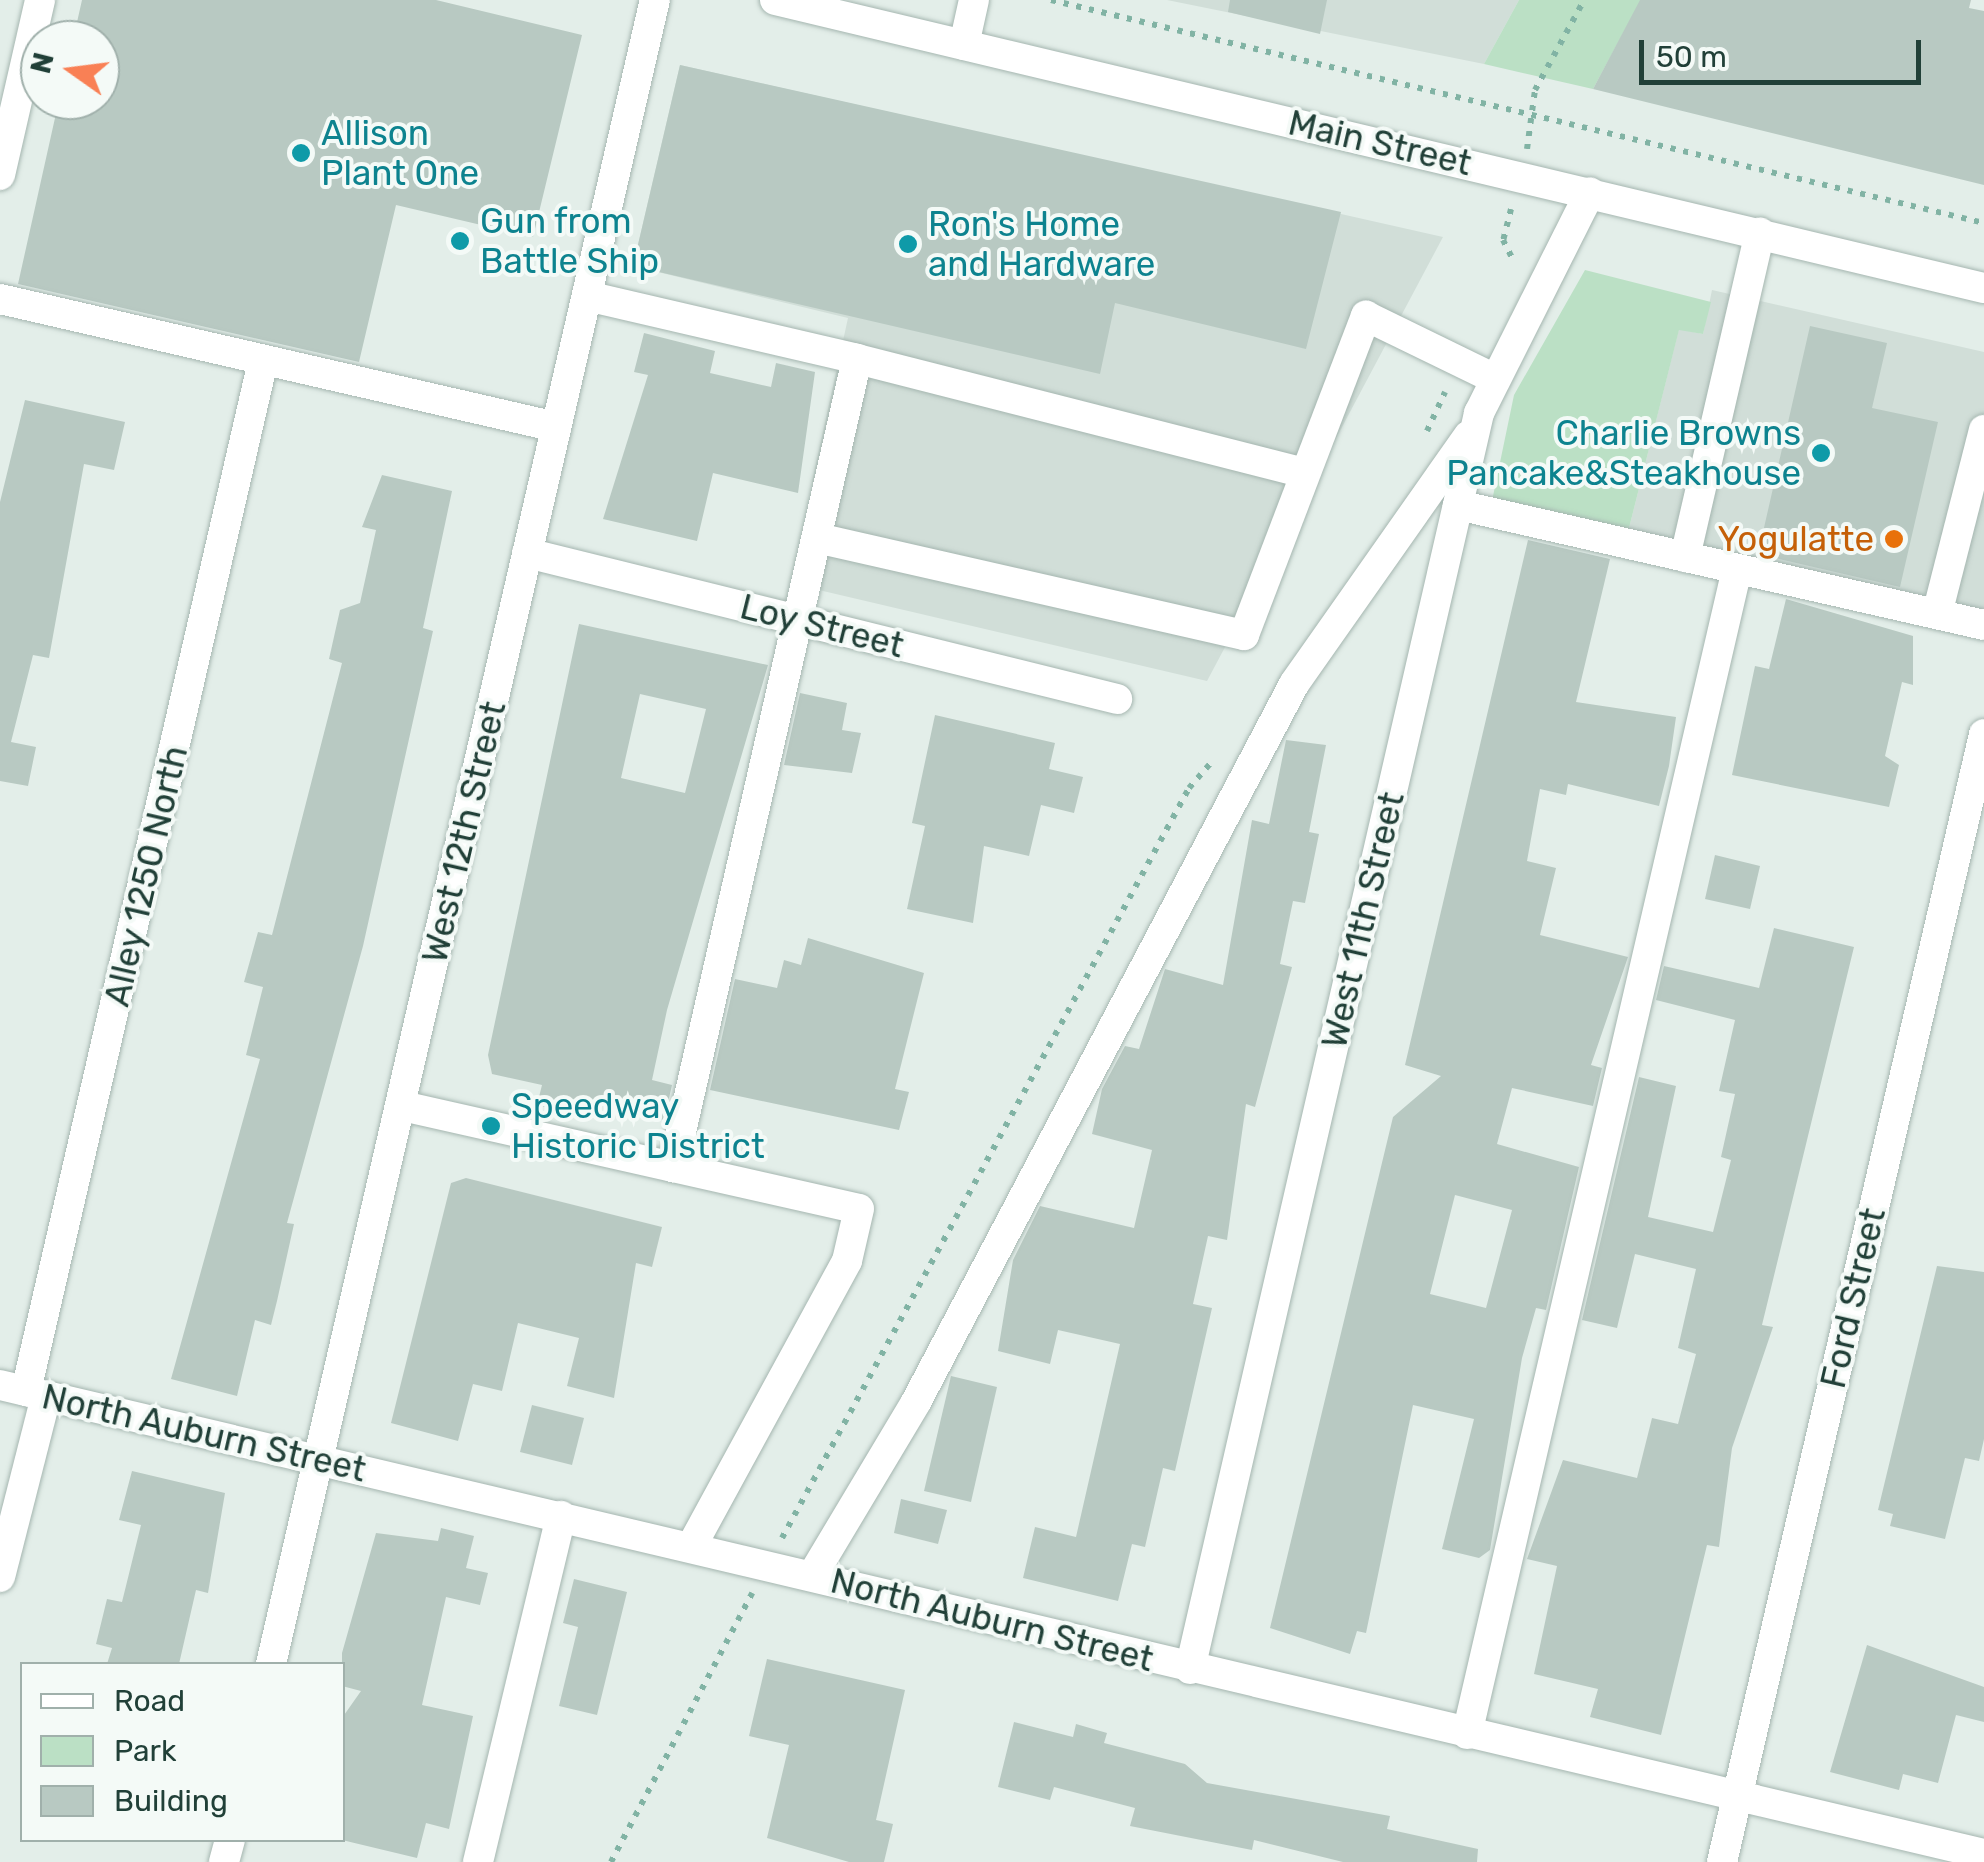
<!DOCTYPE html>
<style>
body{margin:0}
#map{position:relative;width:1984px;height:1862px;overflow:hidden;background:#e3eee9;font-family:Rubik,sans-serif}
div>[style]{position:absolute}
.built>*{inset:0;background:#d1ded8}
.green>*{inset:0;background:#bbe0c5}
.building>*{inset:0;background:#b8c9c2}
.path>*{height:6px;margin-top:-3px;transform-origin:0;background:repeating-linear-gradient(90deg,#81b3a4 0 5px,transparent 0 13px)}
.roads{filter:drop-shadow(0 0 2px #a5b6b0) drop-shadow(0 0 2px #a5b6b0)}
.minor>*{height:30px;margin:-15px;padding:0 15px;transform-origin:15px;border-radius:15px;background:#fff}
.dots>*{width:28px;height:28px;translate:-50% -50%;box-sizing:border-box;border:5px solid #f4faf7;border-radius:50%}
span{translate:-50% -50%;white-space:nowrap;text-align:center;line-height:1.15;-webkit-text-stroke:8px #f4faf7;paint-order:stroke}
.culture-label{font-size:35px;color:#0d838f}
.left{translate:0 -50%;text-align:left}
.right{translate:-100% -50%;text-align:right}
.street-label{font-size:35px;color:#214038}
.food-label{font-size:35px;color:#c56008}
.legend{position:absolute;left:20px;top:1662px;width:325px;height:180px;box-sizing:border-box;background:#f4faf7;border:2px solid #a0b0ab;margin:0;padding:12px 18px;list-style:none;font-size:30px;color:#214038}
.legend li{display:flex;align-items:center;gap:20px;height:50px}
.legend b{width:50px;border:2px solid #a0b0ab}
.north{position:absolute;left:20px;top:20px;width:100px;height:100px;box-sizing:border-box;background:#f4faf7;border:2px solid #a0b0ab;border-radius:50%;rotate:284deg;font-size:28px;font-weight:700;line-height:40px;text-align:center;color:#214038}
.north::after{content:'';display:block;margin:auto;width:35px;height:45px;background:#f98055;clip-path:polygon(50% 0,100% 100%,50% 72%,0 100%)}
.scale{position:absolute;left:1639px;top:40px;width:282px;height:45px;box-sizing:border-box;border:5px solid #214038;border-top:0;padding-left:12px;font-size:30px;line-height:35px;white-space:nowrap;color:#214038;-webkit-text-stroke:8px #f4faf7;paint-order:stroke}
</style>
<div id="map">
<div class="built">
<i style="clip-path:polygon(1167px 0,1519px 0,1484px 64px)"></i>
<i style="clip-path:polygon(680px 65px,1443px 237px,1207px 681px,806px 587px,828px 491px,812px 482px,848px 318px,633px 266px)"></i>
<i style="clip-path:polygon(1712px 290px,1984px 352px,1984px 618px,1628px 532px,1679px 329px,1703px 334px)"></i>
</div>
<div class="green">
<i style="clip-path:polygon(1519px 0,1641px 0,1593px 89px,1484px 64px)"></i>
<i style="clip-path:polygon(1585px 270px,1711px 302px,1703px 334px,1679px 330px,1628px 532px,1492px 501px,1514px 395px)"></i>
</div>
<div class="building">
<i style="clip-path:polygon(82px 0,436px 0,582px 35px,533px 237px,396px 205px,359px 362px,18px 284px,59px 100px,100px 100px,100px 40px,73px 40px)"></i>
<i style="clip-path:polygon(1230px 0,1327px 0,1320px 34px,1228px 12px)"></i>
<i style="clip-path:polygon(1640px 0,1971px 0,1969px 8px,1984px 11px,1984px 185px,1593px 89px)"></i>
<i style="clip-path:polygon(680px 65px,1341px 212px,1306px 349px,1115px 303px,1100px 374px,633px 266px)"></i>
<i style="clip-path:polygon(1810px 326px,1887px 343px,1872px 408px,1938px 422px,1900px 587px,1758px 554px)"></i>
<i style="clip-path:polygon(644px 333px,715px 351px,710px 373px,771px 387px,776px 363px,815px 372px,798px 493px,713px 473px,697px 541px,603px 519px,648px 375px,634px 372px)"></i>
<i style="clip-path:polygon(25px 400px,125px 422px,114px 470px,84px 464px,49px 658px,33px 655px,11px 742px,36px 747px,28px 786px,0 781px,0 502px)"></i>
<i style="clip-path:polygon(382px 475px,452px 491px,423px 628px,433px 631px,363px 946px,287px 1223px,294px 1224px,277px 1301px,271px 1325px,255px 1320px,237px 1396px,171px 1379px,260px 1059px,246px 1055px,263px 987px,244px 982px,258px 932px,272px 935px,342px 663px,329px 659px,340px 610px,360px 603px,376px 530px,362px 527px)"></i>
<i style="clip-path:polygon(evenodd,1528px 540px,1610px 559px,1576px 702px,1676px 717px,1669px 766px,1659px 806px,1568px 784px,1566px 795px,1540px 789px,1527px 861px,1556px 868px,1540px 935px,1628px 957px,1591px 1065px,1602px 1068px,1593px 1106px,1512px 1088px,1497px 1144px,1579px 1167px,1546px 1310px,1536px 1308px,1522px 1358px,1490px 1550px,1479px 1558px,1442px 1549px,1474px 1419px,1413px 1405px,1366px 1633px,1357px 1631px,1350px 1654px,1270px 1628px,1393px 1117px,1441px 1076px,1405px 1065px,1528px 540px,1455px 1195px,1512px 1210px,1486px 1308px,1430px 1294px,1455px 1195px)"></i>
<i style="clip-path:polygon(1786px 599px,1913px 636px,1913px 685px,1902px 682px,1885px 756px,1899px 765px,1889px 807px,1732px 775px,1755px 666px,1769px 669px)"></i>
<i style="clip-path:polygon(evenodd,579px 624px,768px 665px,667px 1010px,652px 1080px,672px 1085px,664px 1120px,573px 1099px,570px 1113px,537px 1105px,542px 1085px,492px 1074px,488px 1055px,579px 624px,640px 694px,706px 709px,685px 793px,621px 778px,640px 694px)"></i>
<i style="clip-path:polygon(800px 693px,847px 703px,842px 730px,861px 733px,852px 773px,784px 765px)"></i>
<i style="clip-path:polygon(935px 715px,1055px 743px,1049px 769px,1083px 777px,1074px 813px,1041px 805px,1029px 856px,984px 846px,973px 923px,907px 909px,925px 826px,912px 823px)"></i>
<i style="clip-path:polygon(1286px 740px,1326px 745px,1309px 832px,1319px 834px,1305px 903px,1293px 901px,1280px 964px,1292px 967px,1255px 1107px,1246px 1104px,1227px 1240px,1208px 1236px,1193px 1304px,1212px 1308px,1175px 1471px,1163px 1468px,1145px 1547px,1132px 1544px,1118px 1601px,1023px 1578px,1035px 1527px,1076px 1537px,1120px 1344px,1058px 1330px,1050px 1364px,998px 1351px,1013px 1260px,1040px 1206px,1134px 1228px,1152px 1150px,1092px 1134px,1102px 1089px,1125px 1046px,1139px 1049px,1165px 969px,1223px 985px,1252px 820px,1269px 824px)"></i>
<i style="clip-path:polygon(1715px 855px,1760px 866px,1750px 909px,1705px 899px)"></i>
<i style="clip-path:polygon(1774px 928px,1854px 947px,1762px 1325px,1773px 1327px,1732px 1448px,1719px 1547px,1707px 1545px,1661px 1735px,1590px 1717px,1598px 1689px,1534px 1674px,1557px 1566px,1527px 1559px,1563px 1460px,1637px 1478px,1652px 1418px,1678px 1424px,1696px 1354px,1678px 1348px,1696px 1269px,1635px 1254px,1617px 1328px,1582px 1320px,1639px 1077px,1676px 1086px,1648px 1217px,1713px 1232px,1731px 1160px,1721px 1157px,1735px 1094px,1719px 1091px,1735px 1020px,1656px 1000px,1664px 966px,1759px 988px)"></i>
<i style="clip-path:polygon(808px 938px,924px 973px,895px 1089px,909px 1092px,899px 1130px,710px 1090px,735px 979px,777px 988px,784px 960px,801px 965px)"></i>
<i style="clip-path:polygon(466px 1178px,662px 1227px,652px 1267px,636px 1263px,614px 1398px,567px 1386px,579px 1338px,518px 1323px,502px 1391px,473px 1384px,458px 1441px,391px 1423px,451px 1183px)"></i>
<i style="clip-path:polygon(1937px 1266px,1984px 1272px,1984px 1439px,1979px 1461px,1965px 1458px,1945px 1539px,1890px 1526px,1893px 1514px,1878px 1510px)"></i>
<i style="clip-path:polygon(951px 1376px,997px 1387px,971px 1502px,924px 1491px)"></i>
<i style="clip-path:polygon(532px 1405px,584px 1418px,572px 1465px,520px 1452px)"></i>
<i style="clip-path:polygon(132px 1471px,225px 1493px,208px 1593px,196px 1590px,179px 1664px,107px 1664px,112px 1648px,96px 1644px,107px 1599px,122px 1602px,141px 1525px,119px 1520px)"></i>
<i style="clip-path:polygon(901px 1499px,947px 1510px,938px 1544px,894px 1533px)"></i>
<i style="clip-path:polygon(441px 1528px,474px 1536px,466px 1568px,488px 1573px,480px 1605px,446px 1597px,422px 1705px,473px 1716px,449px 1829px,426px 1823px,417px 1858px,342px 1840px,342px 1718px,361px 1691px,342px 1686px,342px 1653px,376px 1533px,438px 1541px)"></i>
<i style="clip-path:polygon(574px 1579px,627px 1592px,597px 1715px,559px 1706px,578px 1627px,563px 1623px)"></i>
<i style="clip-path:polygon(1867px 1645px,1984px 1687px,1984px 1722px,1956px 1715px,1938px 1783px,1903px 1774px,1899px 1790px,1830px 1772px)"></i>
<i style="clip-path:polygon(767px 1659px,905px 1690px,876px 1820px,893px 1824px,884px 1862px,849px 1862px,767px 1838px,789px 1745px,749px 1736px)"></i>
<i style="clip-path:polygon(1014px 1722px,1073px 1737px,1076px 1724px,1107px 1733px,1104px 1743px,1185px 1764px,1207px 1783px,1390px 1816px,1387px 1829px,1478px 1849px,1477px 1862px,1343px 1862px,1254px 1840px,1252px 1850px,1130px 1826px,1135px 1808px,1054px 1787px,1050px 1800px,998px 1787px)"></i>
</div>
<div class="path">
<i style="left:1051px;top:0;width:959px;rotate:13.44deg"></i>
<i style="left:1527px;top:149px;width:60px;rotate:-82.3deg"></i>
<i style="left:1535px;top:90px;width:102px;rotate:-61.4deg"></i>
<i style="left:1511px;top:209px;width:32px;rotate:104deg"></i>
<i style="left:1503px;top:240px;width:25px;rotate:63deg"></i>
<i style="left:1427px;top:431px;width:43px;rotate:-65.2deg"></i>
<i style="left:782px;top:1538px;width:853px;rotate:-61.51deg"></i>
<i style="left:1189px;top:788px;width:33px;rotate:-49deg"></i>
<i style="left:611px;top:1862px;width:304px;rotate:-62.3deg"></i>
</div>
<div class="roads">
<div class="minor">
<i style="left:775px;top:0;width:1243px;rotate:13.4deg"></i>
<i style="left:964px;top:45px;width:46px;rotate:-77.5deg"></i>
<i style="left:0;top:175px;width:180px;rotate:-77.1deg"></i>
<i style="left:587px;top:296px;width:277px;rotate:13.1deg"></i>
<i style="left:857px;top:359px;width:829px;rotate:102.83deg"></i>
<i style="left:0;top:299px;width:571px;rotate:12.96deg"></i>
<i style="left:857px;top:359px;width:462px;rotate:14.3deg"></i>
<i style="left:1458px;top:505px;width:540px;rotate:12.85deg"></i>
<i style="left:817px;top:538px;width:438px;rotate:12.8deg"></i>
<i style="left:1244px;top:635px;width:342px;rotate:-69.1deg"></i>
<i style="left:1366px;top:316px;width:141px;rotate:26deg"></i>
<i style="left:527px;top:553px;width:608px;rotate:13.9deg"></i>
<i style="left:1685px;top:557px;width:333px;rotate:-77deg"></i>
<i style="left:1937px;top:614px;width:190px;rotate:-75.7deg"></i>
<i style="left:402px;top:1106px;width:468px;rotate:12.7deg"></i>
<i style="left:859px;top:1209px;width:53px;rotate:103deg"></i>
<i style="left:847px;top:1261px;width:326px;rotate:118.6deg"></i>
<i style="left:0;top:1385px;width:2039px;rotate:13.3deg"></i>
<i style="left:26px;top:1391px;width:1057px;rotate:-77.04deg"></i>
<i style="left:812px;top:1576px;width:203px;rotate:-59.1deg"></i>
<i style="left:916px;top:1402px;width:811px;rotate:-62.23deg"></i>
<i style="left:1294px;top:684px;width:303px;rotate:-54.9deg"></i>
<i style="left:0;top:1577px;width:187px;rotate:-75.7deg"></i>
<i style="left:271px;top:1664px;width:1708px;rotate:-77.01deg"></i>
<i style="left:1190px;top:1669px;width:1289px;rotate:-77.04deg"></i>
<i style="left:1479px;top:413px;width:247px;rotate:-63.3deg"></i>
<i style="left:1467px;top:1734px;width:1196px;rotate:-76.95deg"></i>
<i style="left:224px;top:1862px;width:23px;rotate:-75deg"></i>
<i style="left:478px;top:1862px;width:356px;rotate:-76.5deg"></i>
<i style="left:1722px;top:1862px;width:1158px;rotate:-76.92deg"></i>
</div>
</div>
<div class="dots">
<i style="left:301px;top:153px;background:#0f9aa8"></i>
<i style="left:460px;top:241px;background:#0f9aa8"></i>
<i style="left:908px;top:244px;background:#0f9aa8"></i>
<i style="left:1821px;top:453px;background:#0f9aa8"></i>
<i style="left:1894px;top:539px;background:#e8710a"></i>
<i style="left:491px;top:1126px;background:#0f9aa8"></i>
</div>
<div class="culture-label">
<span class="left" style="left:321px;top:153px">Allison<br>Plant One</span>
<span class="left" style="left:480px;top:241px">Gun from<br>Battle Ship</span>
<span class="left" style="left:928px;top:244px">Ron's Home<br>and Hardware</span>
<span class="right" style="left:1801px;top:453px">Charlie Browns<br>Pancake&amp;Steakhouse</span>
<span class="left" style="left:511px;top:1126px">Speedway<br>Historic District</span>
</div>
<div class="street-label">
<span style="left:1380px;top:143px;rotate:13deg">Main Street</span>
<span style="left:822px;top:626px;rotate:14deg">Loy Street</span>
<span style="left:464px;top:832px;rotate:-77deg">West 12th Street</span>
<span style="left:146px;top:876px;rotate:-77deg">Alley 1250 North</span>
<span style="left:1363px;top:920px;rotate:-77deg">West 11th Street</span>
<span style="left:1853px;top:1298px;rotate:-77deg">Ford Street</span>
<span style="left:204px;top:1433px;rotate:13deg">North Auburn Street</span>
<span style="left:992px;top:1620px;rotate:14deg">North Auburn Street</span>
</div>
<div class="food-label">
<span class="right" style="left:1874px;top:539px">Yogulatte</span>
</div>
<ul class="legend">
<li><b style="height:12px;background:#fff"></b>Road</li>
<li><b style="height:28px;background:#bbe0c5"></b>Park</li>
<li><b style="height:28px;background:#b8c9c2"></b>Building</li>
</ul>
<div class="north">N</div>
<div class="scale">50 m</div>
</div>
